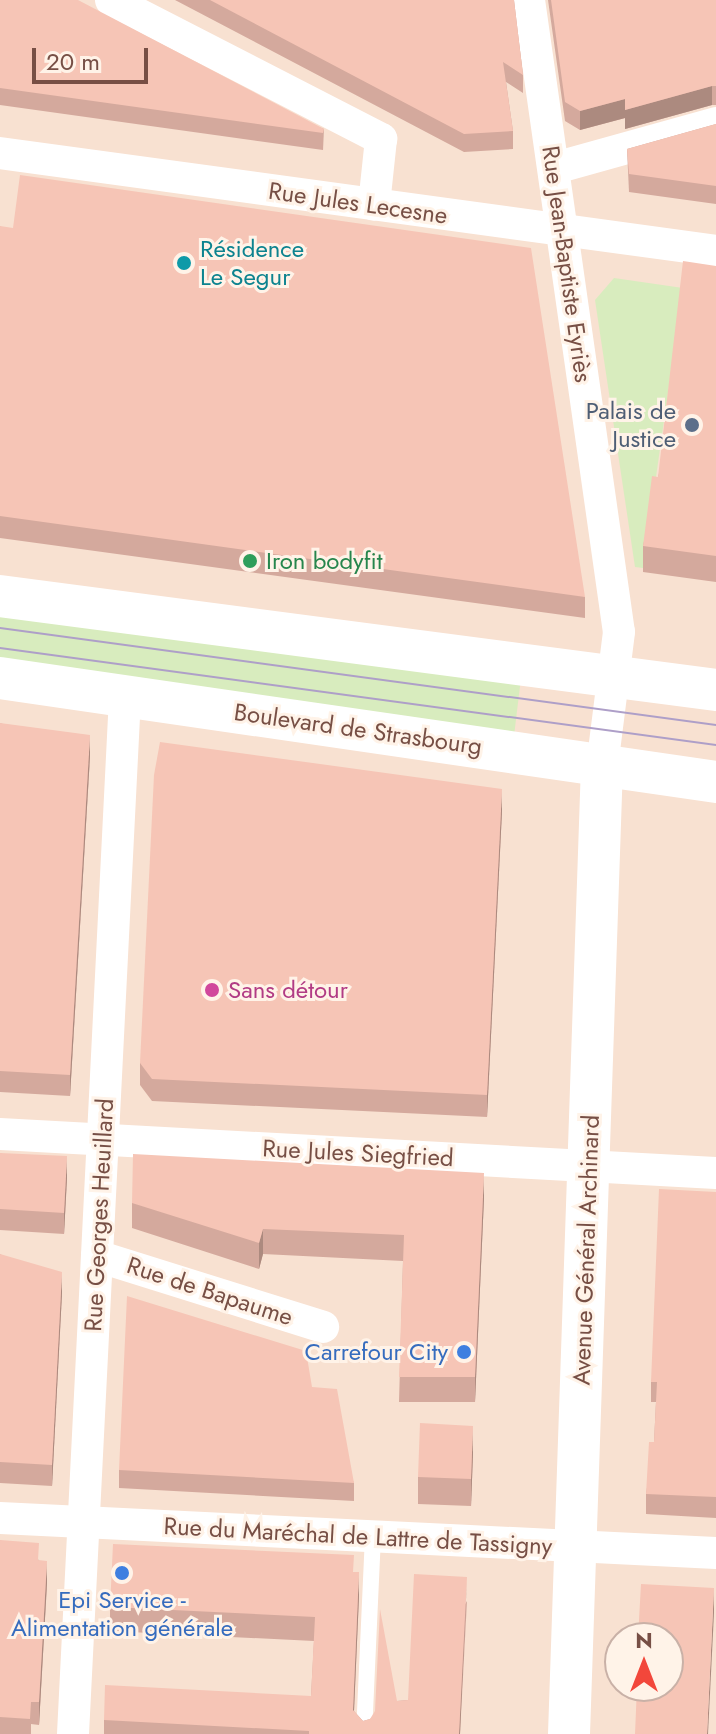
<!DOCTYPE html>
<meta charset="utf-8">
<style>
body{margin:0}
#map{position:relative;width:716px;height:1734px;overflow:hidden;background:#feeee0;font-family:Jost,sans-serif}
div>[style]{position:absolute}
.residential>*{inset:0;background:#f8e1d1}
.green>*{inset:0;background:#d8ecbe}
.service>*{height:16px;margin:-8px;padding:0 8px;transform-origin:8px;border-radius:8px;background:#fff}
.minor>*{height:32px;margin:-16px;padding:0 16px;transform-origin:16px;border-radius:16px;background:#fff}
.tertiary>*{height:42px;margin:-21px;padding:0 21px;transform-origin:21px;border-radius:21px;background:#fff}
.tram>*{height:2px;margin:-1px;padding:0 1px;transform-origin:1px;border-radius:1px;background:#ae9fc8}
.wall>*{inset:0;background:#d4a99d}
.shaded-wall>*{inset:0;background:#ac8a7f}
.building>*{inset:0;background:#f6c5b6}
.dots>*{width:22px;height:22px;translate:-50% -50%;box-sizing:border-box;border:4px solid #fff3e8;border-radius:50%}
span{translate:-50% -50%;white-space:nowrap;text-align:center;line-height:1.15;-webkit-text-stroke:6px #fff3e8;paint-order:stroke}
.street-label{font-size:24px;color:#774f45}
.culture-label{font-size:24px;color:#0d838f}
.left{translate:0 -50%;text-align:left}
.service-label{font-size:24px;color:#4e5e75}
.right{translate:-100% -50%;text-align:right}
.leisure-label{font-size:24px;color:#27864d}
.hotel-label{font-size:24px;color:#b23c85}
.shop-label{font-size:24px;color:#366cbe}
.north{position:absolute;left:604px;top:1622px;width:80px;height:80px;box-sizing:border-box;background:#fff3e8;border:2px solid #c9b1a7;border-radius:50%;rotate:0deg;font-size:22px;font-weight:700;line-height:32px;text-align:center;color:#774f45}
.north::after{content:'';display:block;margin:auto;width:28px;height:36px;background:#f2473b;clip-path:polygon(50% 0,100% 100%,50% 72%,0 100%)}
.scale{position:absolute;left:32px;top:48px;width:116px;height:36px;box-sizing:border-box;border:4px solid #774f45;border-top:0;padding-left:10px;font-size:24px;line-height:28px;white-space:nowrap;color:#774f45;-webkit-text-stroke:6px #fff3e8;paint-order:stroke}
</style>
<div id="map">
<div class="residential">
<i style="clip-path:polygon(evenodd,0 0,716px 0,716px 1734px,0 1734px,0 0,620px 1638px,668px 1638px,668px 1686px,620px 1686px,620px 1638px)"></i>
</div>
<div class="green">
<i style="clip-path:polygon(614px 278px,683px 288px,643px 568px,635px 567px,595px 300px)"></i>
<i style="clip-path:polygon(0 609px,521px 678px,514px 736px,0 667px)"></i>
</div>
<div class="service">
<i style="left:364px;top:1734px;width:197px;rotate:-87.4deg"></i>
</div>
<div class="minor">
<i style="left:111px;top:0;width:304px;rotate:27.2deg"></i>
<i style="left:381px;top:139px;width:66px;rotate:96.1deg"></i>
<i style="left:529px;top:0;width:638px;rotate:81.9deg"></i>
<i style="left:619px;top:632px;width:135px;rotate:97.2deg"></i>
<i style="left:0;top:153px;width:723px;rotate:7.79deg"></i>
<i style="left:555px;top:168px;width:167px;rotate:-15.6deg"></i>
<i style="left:0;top:1134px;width:717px;rotate:3.12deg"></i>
<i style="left:97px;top:1256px;width:237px;rotate:17.4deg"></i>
<i style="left:0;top:1518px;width:717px;rotate:2.8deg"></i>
<i style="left:73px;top:1734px;width:1040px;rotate:-87.13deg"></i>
</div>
<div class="tertiary">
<i style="left:0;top:596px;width:722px;rotate:7.48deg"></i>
<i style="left:0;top:678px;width:724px;rotate:8.26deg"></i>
<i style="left:569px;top:1734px;width:969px;rotate:-88.05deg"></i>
</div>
<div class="tram">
<i style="left:0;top:628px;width:723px;rotate:7.72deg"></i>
<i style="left:0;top:648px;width:723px;rotate:7.72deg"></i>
</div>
<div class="wall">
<i style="clip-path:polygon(0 0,324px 129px,323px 150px,0 105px)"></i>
<i style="clip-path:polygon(175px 0,514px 0,523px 75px,523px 93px,506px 82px,513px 131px,513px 149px,464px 152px)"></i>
<i style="clip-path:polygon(548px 0,716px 0,716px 105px,712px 105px,625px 129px,625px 118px,580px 130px,565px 121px)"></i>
<i style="clip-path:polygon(716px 124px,716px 204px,629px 192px,627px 149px)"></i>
<i style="clip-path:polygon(0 226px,585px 597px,585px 618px,0 538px)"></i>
<i style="clip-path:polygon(716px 266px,716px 582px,643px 572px,643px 546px,658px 477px)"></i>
<i style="clip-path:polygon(0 723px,90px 756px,70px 1096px,0 1092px)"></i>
<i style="clip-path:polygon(502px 811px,487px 1117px,152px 1101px,140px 1085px,140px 1063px)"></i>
<i style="clip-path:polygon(0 1153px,67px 1178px,64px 1234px,0 1230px)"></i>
<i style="clip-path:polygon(716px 1192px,716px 1518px,646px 1514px,646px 1494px,654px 1442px,656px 1402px,651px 1402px,651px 1382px)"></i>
<i style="clip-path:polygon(484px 1198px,475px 1402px,399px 1402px,403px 1261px,263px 1254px,259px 1269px,132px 1228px,132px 1203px)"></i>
<i style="clip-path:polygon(0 1254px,62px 1293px,52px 1486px,0 1483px)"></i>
<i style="clip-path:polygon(312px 1387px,354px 1483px,354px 1501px,119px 1488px,119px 1470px)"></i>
<i style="clip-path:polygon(473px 1453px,471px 1506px,418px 1504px,418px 1477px)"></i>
<i style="clip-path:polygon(0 1540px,39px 1560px,47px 1583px,39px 1725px,31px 1724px,31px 1734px,0 1734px)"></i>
<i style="clip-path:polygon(354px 1572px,359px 1596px,354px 1711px,363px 1721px,370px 1719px,397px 1701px,408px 1700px,467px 1601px,460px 1734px,104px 1734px,104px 1720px,311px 1696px,314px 1641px,110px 1631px,110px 1607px)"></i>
</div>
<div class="shaded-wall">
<i style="clip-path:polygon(712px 86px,712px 105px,625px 129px,625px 110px)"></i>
<i style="clip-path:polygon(625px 99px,625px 118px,580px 130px,580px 111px)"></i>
<i style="clip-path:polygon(90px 735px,90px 756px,70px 1096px,70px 1075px)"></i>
<i style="clip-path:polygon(502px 789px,502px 811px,487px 1117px,487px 1095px)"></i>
<i style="clip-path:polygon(67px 1156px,67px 1178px,64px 1234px,64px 1213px)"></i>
<i style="clip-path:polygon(484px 1173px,484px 1198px,475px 1402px,475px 1377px)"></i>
<i style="clip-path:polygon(263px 1229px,263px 1254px,259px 1269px,259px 1243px)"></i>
<i style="clip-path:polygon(62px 1272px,62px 1293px,52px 1486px,52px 1465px)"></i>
<i style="clip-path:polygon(473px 1426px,473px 1453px,471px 1506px,471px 1479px)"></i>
<i style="clip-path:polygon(47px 1561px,47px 1583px,39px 1725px,39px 1702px)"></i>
<i style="clip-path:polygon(359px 1572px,359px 1596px,353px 1734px,353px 1710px)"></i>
<i style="clip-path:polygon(467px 1577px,460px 1734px,459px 1734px)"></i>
<i style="clip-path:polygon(714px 1588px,714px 1613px,708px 1734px,707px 1734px)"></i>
</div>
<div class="building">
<i style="clip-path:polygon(0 0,78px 0,324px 129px,323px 133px,0 88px)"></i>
<i style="clip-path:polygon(210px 0,514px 0,523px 75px,503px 62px,513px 131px,464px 134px)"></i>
<i style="clip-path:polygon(551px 0,716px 0,716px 86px,712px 86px,625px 110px,625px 99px,580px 111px,565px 102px)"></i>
<i style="clip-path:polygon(716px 124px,716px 186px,629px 174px,627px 149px)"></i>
<i style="clip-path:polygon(20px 175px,531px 248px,585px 597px,0 516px,0 226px,13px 228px)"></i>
<i style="clip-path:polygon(683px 261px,716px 266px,716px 556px,643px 546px,652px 476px,658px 477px)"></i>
<i style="clip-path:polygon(0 723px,90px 735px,70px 1075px,0 1071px)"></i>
<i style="clip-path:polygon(160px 742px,502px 789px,487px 1095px,152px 1079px,140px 1063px,154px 775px)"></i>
<i style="clip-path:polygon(0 1153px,67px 1156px,64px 1213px,0 1209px)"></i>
<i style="clip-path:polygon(133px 1154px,484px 1173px,475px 1377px,399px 1377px,404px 1235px,263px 1229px,259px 1243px,132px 1203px)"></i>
<i style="clip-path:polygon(659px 1189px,716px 1192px,716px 1497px,646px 1494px,649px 1442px,654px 1442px,657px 1382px,651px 1382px)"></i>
<i style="clip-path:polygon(0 1254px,62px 1272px,52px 1465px,0 1462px)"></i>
<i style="clip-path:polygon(127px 1296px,306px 1351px,312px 1387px,337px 1389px,354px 1483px,119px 1470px)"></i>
<i style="clip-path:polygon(420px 1423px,473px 1426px,471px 1479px,418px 1477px)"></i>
<i style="clip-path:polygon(0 1540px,39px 1543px,38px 1560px,47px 1561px,39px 1702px,31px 1702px,30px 1719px,0 1717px)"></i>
<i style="clip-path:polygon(113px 1544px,354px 1555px,353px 1572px,359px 1572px,353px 1710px,363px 1721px,370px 1719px,375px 1711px,380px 1609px,397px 1701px,408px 1700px,414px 1574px,467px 1577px,459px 1734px,309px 1734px,309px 1731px,104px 1720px,105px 1685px,311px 1696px,315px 1617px,110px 1607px)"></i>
<i style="clip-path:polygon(641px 1584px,714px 1588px,707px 1734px,635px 1734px,637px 1686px,668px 1686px,668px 1638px,638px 1638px)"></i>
</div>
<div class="dots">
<i style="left:184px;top:263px;background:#0f9aa8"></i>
<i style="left:692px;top:425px;background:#5c6f8a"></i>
<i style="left:250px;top:561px;background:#2e9e5b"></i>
<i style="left:212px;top:990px;background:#d1479c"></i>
<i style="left:464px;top:1352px;background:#3f7fe0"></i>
<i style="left:122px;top:1573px;background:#3f7fe0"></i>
</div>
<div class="street-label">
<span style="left:358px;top:203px;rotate:8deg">Rue Jules Lecesne</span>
<span style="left:567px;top:264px;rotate:82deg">Rue Jean-Baptiste Eyriès</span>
<span style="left:358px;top:729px;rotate:8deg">Boulevard de Strasbourg</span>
<span style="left:358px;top:1153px;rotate:3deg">Rue Jules Siegfried</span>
<span style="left:99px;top:1215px;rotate:-87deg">Rue Georges Heuillard</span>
<span style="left:586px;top:1250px;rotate:-88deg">Avenue Général Archinard</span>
<span style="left:210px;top:1291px;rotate:18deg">Rue de Bapaume</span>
<span style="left:358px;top:1536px;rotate:3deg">Rue du Maréchal de Lattre de Tassigny</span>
</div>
<div class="culture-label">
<span class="left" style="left:200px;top:263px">Résidence<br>Le Segur</span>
</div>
<div class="service-label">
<span class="right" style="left:676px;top:425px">Palais de<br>Justice</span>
</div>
<div class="leisure-label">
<span class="left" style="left:266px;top:561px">Iron bodyfit</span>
</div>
<div class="hotel-label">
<span class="left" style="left:228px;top:990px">Sans détour</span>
</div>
<div class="shop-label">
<span class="right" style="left:448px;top:1352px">Carrefour City</span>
<span style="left:122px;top:1614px">Epi Service -<br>Alimentation générale</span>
</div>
<div class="north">N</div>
<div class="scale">20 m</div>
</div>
